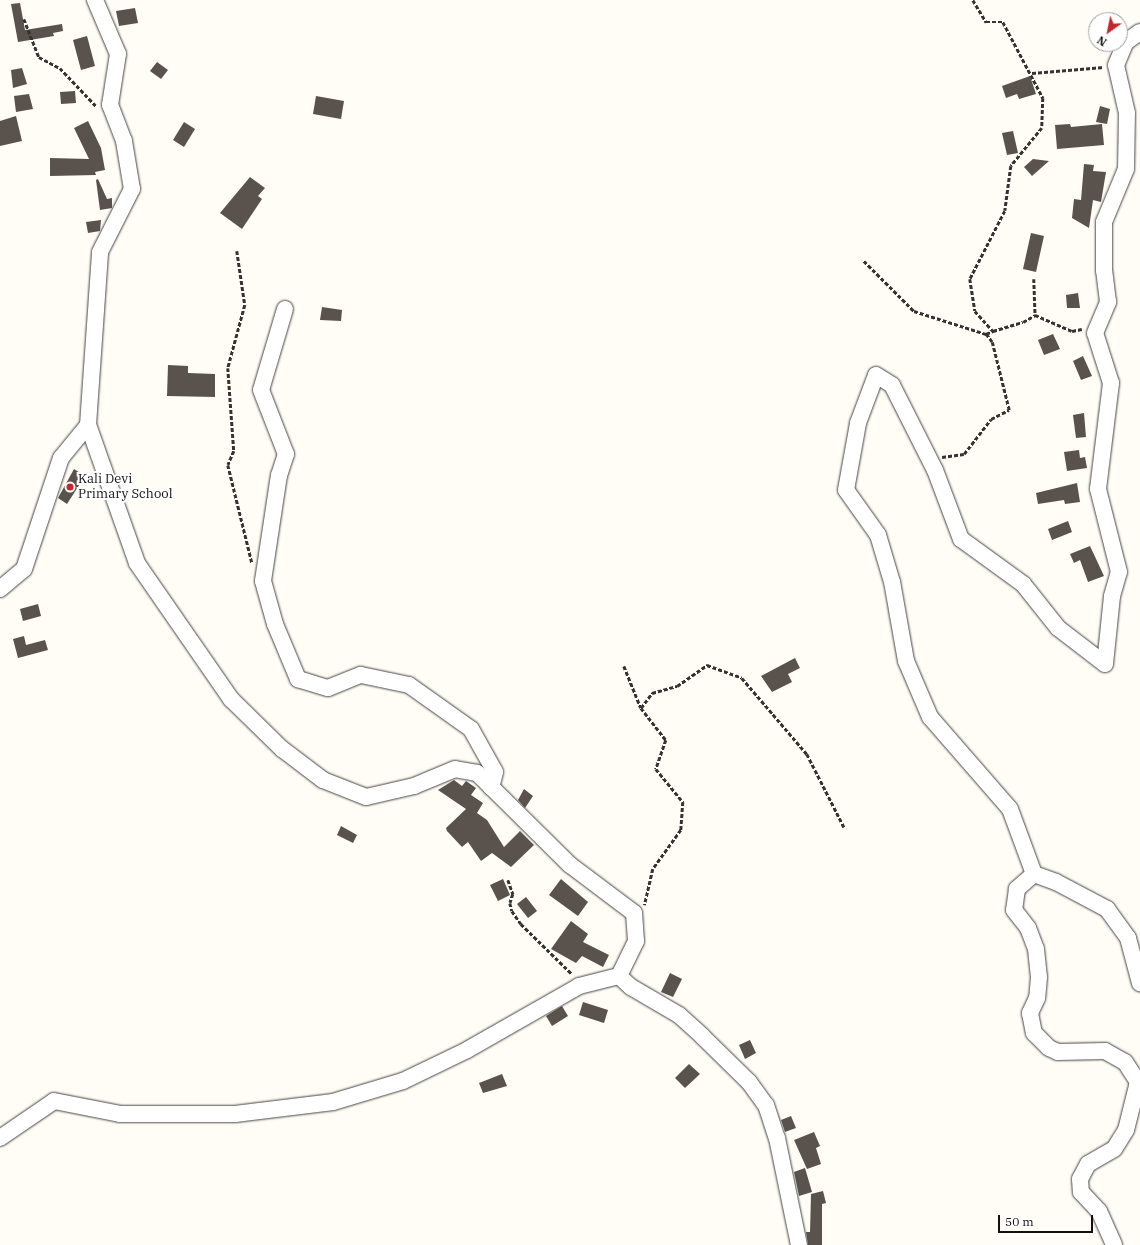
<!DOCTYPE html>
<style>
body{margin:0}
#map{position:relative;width:1140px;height:1245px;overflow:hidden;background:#fffdf5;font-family:"IBM Plex Serif",serif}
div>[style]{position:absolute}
.building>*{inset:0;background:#5a524d}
.path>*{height:2.5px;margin-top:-1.25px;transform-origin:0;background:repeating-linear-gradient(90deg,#333 0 4px,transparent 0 6px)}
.roads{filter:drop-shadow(0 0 1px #444) drop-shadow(0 0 1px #444)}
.minor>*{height:16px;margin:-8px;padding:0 8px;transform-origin:8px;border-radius:8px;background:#fff}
.dots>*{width:11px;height:11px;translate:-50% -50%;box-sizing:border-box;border:2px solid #fff;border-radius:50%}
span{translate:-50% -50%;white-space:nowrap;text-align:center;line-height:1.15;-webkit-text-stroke:4px #fff;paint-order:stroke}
.poi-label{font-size:13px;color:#111}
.left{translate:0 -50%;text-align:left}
.north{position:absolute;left:1088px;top:12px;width:40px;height:40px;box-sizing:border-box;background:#fff;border:1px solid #a0a0a0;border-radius:50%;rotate:213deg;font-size:11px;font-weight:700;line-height:16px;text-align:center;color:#111}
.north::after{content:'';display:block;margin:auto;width:14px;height:18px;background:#c4262e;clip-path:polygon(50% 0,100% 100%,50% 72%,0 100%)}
.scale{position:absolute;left:998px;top:1215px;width:95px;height:18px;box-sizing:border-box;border:2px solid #111;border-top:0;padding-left:5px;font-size:12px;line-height:14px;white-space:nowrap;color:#111;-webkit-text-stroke:3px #fff;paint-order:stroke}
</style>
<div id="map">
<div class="building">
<i style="clip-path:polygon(20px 3px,25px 30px,62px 24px,63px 31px,53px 33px,54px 36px,18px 42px,11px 4px)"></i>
<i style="clip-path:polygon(135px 8px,138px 23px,119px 26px,116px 11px)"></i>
<i style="clip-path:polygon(87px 36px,95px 66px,81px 70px,73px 40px)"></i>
<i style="clip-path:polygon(157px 62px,168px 70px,161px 79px,150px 71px)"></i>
<i style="clip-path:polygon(22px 68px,27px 84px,13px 88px,11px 70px)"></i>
<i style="clip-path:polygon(1030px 76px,1036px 94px,1019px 99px,1017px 94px,1006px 98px,1002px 86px)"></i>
<i style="clip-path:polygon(75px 91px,76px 103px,61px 104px,60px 92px)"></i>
<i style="clip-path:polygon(29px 94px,33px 109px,16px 112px,14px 96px)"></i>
<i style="clip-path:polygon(316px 96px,344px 101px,341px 119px,313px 114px)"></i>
<i style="clip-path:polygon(1100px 106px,1110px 109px,1107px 124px,1096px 122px)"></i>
<i style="clip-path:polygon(16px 116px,22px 141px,0 146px,0 121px)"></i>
<i style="clip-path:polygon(88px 121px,101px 148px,105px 170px,95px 172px,96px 175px,50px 176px,50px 158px,89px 159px,74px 128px)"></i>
<i style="clip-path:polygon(184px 122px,195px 129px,184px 147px,173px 140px)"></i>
<i style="clip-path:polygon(1070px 124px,1071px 127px,1102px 124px,1104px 145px,1057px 149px,1055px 125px)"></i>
<i style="clip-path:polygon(1013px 131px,1018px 153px,1007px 155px,1002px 133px)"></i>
<i style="clip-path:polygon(1033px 159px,1049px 161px,1032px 176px,1024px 167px)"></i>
<i style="clip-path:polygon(1084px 164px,1094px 165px,1093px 171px,1106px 172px,1101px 202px,1093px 200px,1089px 228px,1072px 218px,1074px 199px,1081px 200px)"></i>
<i style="clip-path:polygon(250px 177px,265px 188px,258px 196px,262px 199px,242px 229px,220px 213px)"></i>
<i style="clip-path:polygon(98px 179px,107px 199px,112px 198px,112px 208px,100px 210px,96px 180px)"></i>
<i style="clip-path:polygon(101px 220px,100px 231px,88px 233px,86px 222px)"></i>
<i style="clip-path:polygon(1031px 233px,1044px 236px,1036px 272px,1023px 269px)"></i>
<i style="clip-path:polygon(1078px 293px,1080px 308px,1067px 308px,1066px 295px)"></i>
<i style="clip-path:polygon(322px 307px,342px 310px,341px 321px,320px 320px)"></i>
<i style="clip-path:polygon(1053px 334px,1060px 349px,1044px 355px,1038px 340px)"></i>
<i style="clip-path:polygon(1083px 356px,1092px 376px,1081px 380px,1073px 361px)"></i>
<i style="clip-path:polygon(168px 365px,188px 366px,188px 373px,215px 374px,215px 397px,167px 396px)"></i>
<i style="clip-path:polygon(1084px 413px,1086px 437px,1076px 438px,1073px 415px)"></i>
<i style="clip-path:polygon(1079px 450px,1080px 458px,1085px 457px,1087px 468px,1067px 471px,1064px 452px)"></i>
<i style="clip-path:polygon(74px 469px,85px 476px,67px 504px,58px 498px)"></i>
<i style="clip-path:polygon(1077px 483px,1080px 502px,1065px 504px,1064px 500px,1038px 504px,1036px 493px)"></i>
<i style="clip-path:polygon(1068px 521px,1072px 532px,1052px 540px,1048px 529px)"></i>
<i style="clip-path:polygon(1090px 546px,1104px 576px,1088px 582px,1080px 560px,1074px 563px,1070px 554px)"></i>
<i style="clip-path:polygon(38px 604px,41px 616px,23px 621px,20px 609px)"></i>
<i style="clip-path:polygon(24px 636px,26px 645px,45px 640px,48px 650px,18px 658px,13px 639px)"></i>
<i style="clip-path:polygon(795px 658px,800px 668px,788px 674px,792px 682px,772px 692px,761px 676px)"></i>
<i style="clip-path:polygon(454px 780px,462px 786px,466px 781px,476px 788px,471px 795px,483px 803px,477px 813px,487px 820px,504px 847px,520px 831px,534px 845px,511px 867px,492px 853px,481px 861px,468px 842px,462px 847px,447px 831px,446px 828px,466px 809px,438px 790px)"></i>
<i style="clip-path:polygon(524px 789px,533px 796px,525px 808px,518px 800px)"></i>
<i style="clip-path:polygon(341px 826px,357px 835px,353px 843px,337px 835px)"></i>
<i style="clip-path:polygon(503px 879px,510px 895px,498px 901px,490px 885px)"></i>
<i style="clip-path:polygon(561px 879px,588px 902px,578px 916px,549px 895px)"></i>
<i style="clip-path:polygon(526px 897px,537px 911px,528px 918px,517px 904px)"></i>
<i style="clip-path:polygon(571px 921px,588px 934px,583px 942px,609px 955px,603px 967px,582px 956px,576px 963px,551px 949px)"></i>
<i style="clip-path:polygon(670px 973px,682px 979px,673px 997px,661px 992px)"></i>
<i style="clip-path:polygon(583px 1002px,608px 1010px,604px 1023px,579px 1015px)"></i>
<i style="clip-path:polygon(562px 1006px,568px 1016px,552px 1026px,546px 1016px)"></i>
<i style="clip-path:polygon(750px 1040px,756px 1053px,745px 1059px,739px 1045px)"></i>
<i style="clip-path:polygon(689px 1064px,700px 1074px,685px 1088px,675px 1078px)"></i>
<i style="clip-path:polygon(502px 1074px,507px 1086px,483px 1093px,479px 1083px)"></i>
<i style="clip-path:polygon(791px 1116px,796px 1128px,785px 1132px,781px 1120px)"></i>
<i style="clip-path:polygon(814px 1132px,820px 1146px,816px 1148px,821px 1164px,807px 1169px,794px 1140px)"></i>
<i style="clip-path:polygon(805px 1168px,812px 1192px,799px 1196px,794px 1172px)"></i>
<i style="clip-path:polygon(823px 1191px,826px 1203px,822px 1204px,822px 1245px,808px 1245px,806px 1232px,810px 1232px,811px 1194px)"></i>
</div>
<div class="path">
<i style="left:973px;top:0;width:26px;rotate:59deg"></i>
<i style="left:986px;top:22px;width:17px"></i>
<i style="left:1003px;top:22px;width:86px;rotate:62.2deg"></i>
<i style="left:1043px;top:98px;width:30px;rotate:92deg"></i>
<i style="left:1042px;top:128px;width:49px;rotate:129.2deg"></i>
<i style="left:1011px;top:166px;width:45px;rotate:97.6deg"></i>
<i style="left:1005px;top:211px;width:76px;rotate:117.2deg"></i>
<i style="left:970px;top:279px;width:32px;rotate:81deg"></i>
<i style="left:975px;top:311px;width:27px;rotate:48deg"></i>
<i style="left:993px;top:331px;width:31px;rotate:-17deg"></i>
<i style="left:1023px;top:322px;width:14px;rotate:-30deg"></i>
<i style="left:24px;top:19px;width:41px;rotate:68.5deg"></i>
<i style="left:39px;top:57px;width:24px;rotate:28deg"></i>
<i style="left:60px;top:68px;width:52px;rotate:46.5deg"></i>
<i style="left:1032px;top:73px;width:72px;rotate:-4.8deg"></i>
<i style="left:237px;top:251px;width:55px;rotate:81.6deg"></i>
<i style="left:245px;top:305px;width:65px;rotate:105.1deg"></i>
<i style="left:228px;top:368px;width:83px;rotate:85.9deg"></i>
<i style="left:234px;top:451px;width:15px;rotate:113deg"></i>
<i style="left:228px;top:465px;width:101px;rotate:76.2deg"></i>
<i style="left:864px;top:261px;width:71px;rotate:45deg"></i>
<i style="left:914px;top:311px;width:76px;rotate:17.7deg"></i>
<i style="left:986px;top:334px;width:8px;rotate:-23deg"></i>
<i style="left:1034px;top:279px;width:36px;rotate:88deg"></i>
<i style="left:1035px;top:315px;width:40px;rotate:23.4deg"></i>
<i style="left:1072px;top:331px;width:10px;rotate:-11deg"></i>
<i style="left:942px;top:457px;width:22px;rotate:-8deg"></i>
<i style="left:964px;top:454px;width:44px;rotate:-52.4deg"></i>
<i style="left:991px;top:419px;width:20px;rotate:-27deg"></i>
<i style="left:1009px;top:410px;width:70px;rotate:-104deg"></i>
<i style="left:992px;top:342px;width:10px;rotate:-127deg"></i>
<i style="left:624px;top:666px;width:45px;rotate:68deg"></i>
<i style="left:641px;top:708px;width:41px;rotate:52deg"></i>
<i style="left:666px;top:740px;width:31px;rotate:109deg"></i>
<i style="left:656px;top:769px;width:43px;rotate:50.7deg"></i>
<i style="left:683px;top:802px;width:28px;rotate:94deg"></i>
<i style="left:681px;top:830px;width:48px;rotate:125.7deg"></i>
<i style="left:653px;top:869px;width:37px;rotate:103deg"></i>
<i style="left:641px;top:708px;width:19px;rotate:-54deg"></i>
<i style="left:652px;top:693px;width:26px;rotate:-16deg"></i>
<i style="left:677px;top:686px;width:37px;rotate:-35deg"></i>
<i style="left:707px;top:665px;width:37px;rotate:20deg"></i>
<i style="left:742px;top:678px;width:100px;rotate:49.5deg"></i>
<i style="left:807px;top:754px;width:82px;rotate:63.1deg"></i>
<i style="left:508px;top:880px;width:15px;rotate:70deg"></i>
<i style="left:513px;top:894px;width:9px;rotate:108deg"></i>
<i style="left:510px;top:903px;width:8px;rotate:76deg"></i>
<i style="left:512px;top:911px;width:16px;rotate:55deg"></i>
<i style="left:521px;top:924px;width:71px;rotate:44.4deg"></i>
</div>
<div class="roads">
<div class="minor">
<i style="left:285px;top:309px;width:84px;rotate:106.5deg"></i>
<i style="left:261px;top:390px;width:69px;rotate:68.7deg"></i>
<i style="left:286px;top:454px;width:22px;rotate:108deg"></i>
<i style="left:279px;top:475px;width:107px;rotate:98.6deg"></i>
<i style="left:263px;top:581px;width:45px;rotate:74.4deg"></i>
<i style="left:275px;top:624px;width:60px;rotate:67.3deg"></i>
<i style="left:298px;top:679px;width:31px;rotate:17deg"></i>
<i style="left:328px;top:688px;width:35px;rotate:-22deg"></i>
<i style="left:361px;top:675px;width:49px;rotate:11.8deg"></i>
<i style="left:409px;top:685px;width:76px;rotate:35.4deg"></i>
<i style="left:471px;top:729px;width:49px;rotate:60.8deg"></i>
<i style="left:495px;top:772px;width:16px;rotate:104deg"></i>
<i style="left:0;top:589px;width:31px;rotate:-40deg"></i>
<i style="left:24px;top:569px;width:117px;rotate:-71.6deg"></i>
<i style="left:61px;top:458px;width:43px;rotate:-50.7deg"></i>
<i style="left:1034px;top:874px;width:69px;rotate:-110.3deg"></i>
<i style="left:1010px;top:809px;width:122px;rotate:-131deg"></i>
<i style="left:930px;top:717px;width:61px;rotate:-113.2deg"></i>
<i style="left:906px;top:661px;width:80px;rotate:-100deg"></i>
<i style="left:892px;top:582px;width:49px;rotate:-106.6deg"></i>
<i style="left:878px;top:535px;width:55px;rotate:-125.4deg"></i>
<i style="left:846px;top:490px;width:68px;rotate:-79.8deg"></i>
<i style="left:858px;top:423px;width:51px;rotate:-69.4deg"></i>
<i style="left:876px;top:375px;width:19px;rotate:32deg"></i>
<i style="left:892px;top:385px;width:95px;rotate:63.2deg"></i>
<i style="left:935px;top:470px;width:74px;rotate:69.4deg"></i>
<i style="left:961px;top:539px;width:77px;rotate:36deg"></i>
<i style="left:1023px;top:584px;width:56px;rotate:51.5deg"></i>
<i style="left:1058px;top:628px;width:59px;rotate:37.5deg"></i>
<i style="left:1105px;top:664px;width:68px;rotate:-84.1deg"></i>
<i style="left:1112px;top:596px;width:25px;rotate:-74deg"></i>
<i style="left:1119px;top:572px;width:86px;rotate:-104.2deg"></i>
<i style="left:1098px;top:489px;width:107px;rotate:-83deg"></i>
<i style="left:1111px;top:383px;width:52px;rotate:-107.7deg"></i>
<i style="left:1095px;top:333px;width:34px;rotate:-67deg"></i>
<i style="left:1108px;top:302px;width:31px;rotate:-97deg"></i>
<i style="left:1104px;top:271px;width:49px;rotate:-90deg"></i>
<i style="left:1104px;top:222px;width:57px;rotate:-67.5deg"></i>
<i style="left:1126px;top:169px;width:56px;rotate:-89deg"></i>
<i style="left:1127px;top:113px;width:49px;rotate:-102.9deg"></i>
<i style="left:1116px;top:65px;width:25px;rotate:-67deg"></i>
<i style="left:1126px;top:42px;width:17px;rotate:-36deg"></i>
<i style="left:1034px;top:874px;width:23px;rotate:139deg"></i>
<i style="left:1017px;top:889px;width:21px;rotate:98deg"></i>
<i style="left:1014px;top:910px;width:23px;rotate:52deg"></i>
<i style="left:1028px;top:928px;width:22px;rotate:69deg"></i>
<i style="left:1036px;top:949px;width:28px;rotate:84deg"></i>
<i style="left:1039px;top:977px;width:21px;rotate:95deg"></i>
<i style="left:1037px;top:998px;width:17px;rotate:115deg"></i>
<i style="left:1030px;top:1013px;width:20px;rotate:79deg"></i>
<i style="left:1034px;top:1033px;width:21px;rotate:45deg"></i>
<i style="left:1049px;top:1048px;width:10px;rotate:24deg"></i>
<i style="left:1058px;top:1052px;width:47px;rotate:-1.2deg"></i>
<i style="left:1105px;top:1051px;width:23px;rotate:29deg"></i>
<i style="left:1125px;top:1062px;width:24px;rotate:57deg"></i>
<i style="left:1138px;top:1082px;width:49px;rotate:104deg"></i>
<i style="left:1126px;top:1130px;width:22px;rotate:122deg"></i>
<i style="left:1114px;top:1149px;width:30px;rotate:150deg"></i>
<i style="left:1088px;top:1164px;width:17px;rotate:118deg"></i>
<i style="left:1080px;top:1179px;width:13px;rotate:86deg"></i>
<i style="left:1081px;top:1192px;width:26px;rotate:47deg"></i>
<i style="left:1099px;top:1211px;width:37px;rotate:66deg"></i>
<i style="left:1034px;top:874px;width:23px;rotate:20deg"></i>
<i style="left:1056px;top:882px;width:58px;rotate:27.9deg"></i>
<i style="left:1107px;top:909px;width:36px;rotate:54deg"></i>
<i style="left:1128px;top:938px;width:47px;rotate:75.1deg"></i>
<i style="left:619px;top:976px;width:16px;rotate:43deg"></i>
<i style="left:631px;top:987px;width:56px;rotate:30.3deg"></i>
<i style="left:679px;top:1015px;width:31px;rotate:42deg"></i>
<i style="left:702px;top:1036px;width:66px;rotate:44.4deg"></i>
<i style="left:749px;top:1082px;width:29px;rotate:54deg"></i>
<i style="left:766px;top:1105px;width:35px;rotate:72deg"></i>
<i style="left:777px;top:1138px;width:109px;rotate:78.4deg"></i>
<i style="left:0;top:1138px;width:65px;rotate:-34.4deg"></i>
<i style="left:54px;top:1101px;width:67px;rotate:11.1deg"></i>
<i style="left:120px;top:1114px;width:115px"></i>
<i style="left:235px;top:1114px;width:99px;rotate:-7deg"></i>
<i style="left:333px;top:1102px;width:73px;rotate:-16.7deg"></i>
<i style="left:403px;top:1081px;width:71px;rotate:-25.8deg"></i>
<i style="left:467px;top:1050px;width:129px;rotate:-29.7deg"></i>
<i style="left:579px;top:986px;width:41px;rotate:-14deg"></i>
<i style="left:619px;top:976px;width:39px;rotate:-64deg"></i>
<i style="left:636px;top:941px;width:28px;rotate:-94deg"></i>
<i style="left:634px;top:913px;width:80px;rotate:-143.1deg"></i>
<i style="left:570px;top:865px;width:131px;rotate:-135.3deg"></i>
<i style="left:477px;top:773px;width:22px;rotate:-170deg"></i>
<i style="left:455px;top:769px;width:44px;rotate:157.5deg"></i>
<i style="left:414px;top:786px;width:49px;rotate:167.1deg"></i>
<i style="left:366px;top:797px;width:46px;rotate:-158.4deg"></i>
<i style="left:323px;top:780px;width:51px;rotate:-142.9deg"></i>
<i style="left:282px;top:749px;width:71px;rotate:-135.6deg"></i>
<i style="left:231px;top:699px;width:165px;rotate:-124.7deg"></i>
<i style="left:137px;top:563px;width:146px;rotate:-109.5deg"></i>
<i style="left:88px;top:425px;width:173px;rotate:-86deg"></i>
<i style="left:100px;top:252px;width:71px;rotate:-63.1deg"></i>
<i style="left:132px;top:189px;width:49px;rotate:-99.5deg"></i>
<i style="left:124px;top:141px;width:39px;rotate:-111deg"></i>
<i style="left:110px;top:105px;width:52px;rotate:-81.1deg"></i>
<i style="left:118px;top:54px;width:59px;rotate:-113.1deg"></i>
</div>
</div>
<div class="dots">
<i style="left:70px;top:487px;background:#c4262e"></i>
</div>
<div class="poi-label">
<span class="left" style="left:78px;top:487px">Kali Devi<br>Primary School</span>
</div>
<div class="north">N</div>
<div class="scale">50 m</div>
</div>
